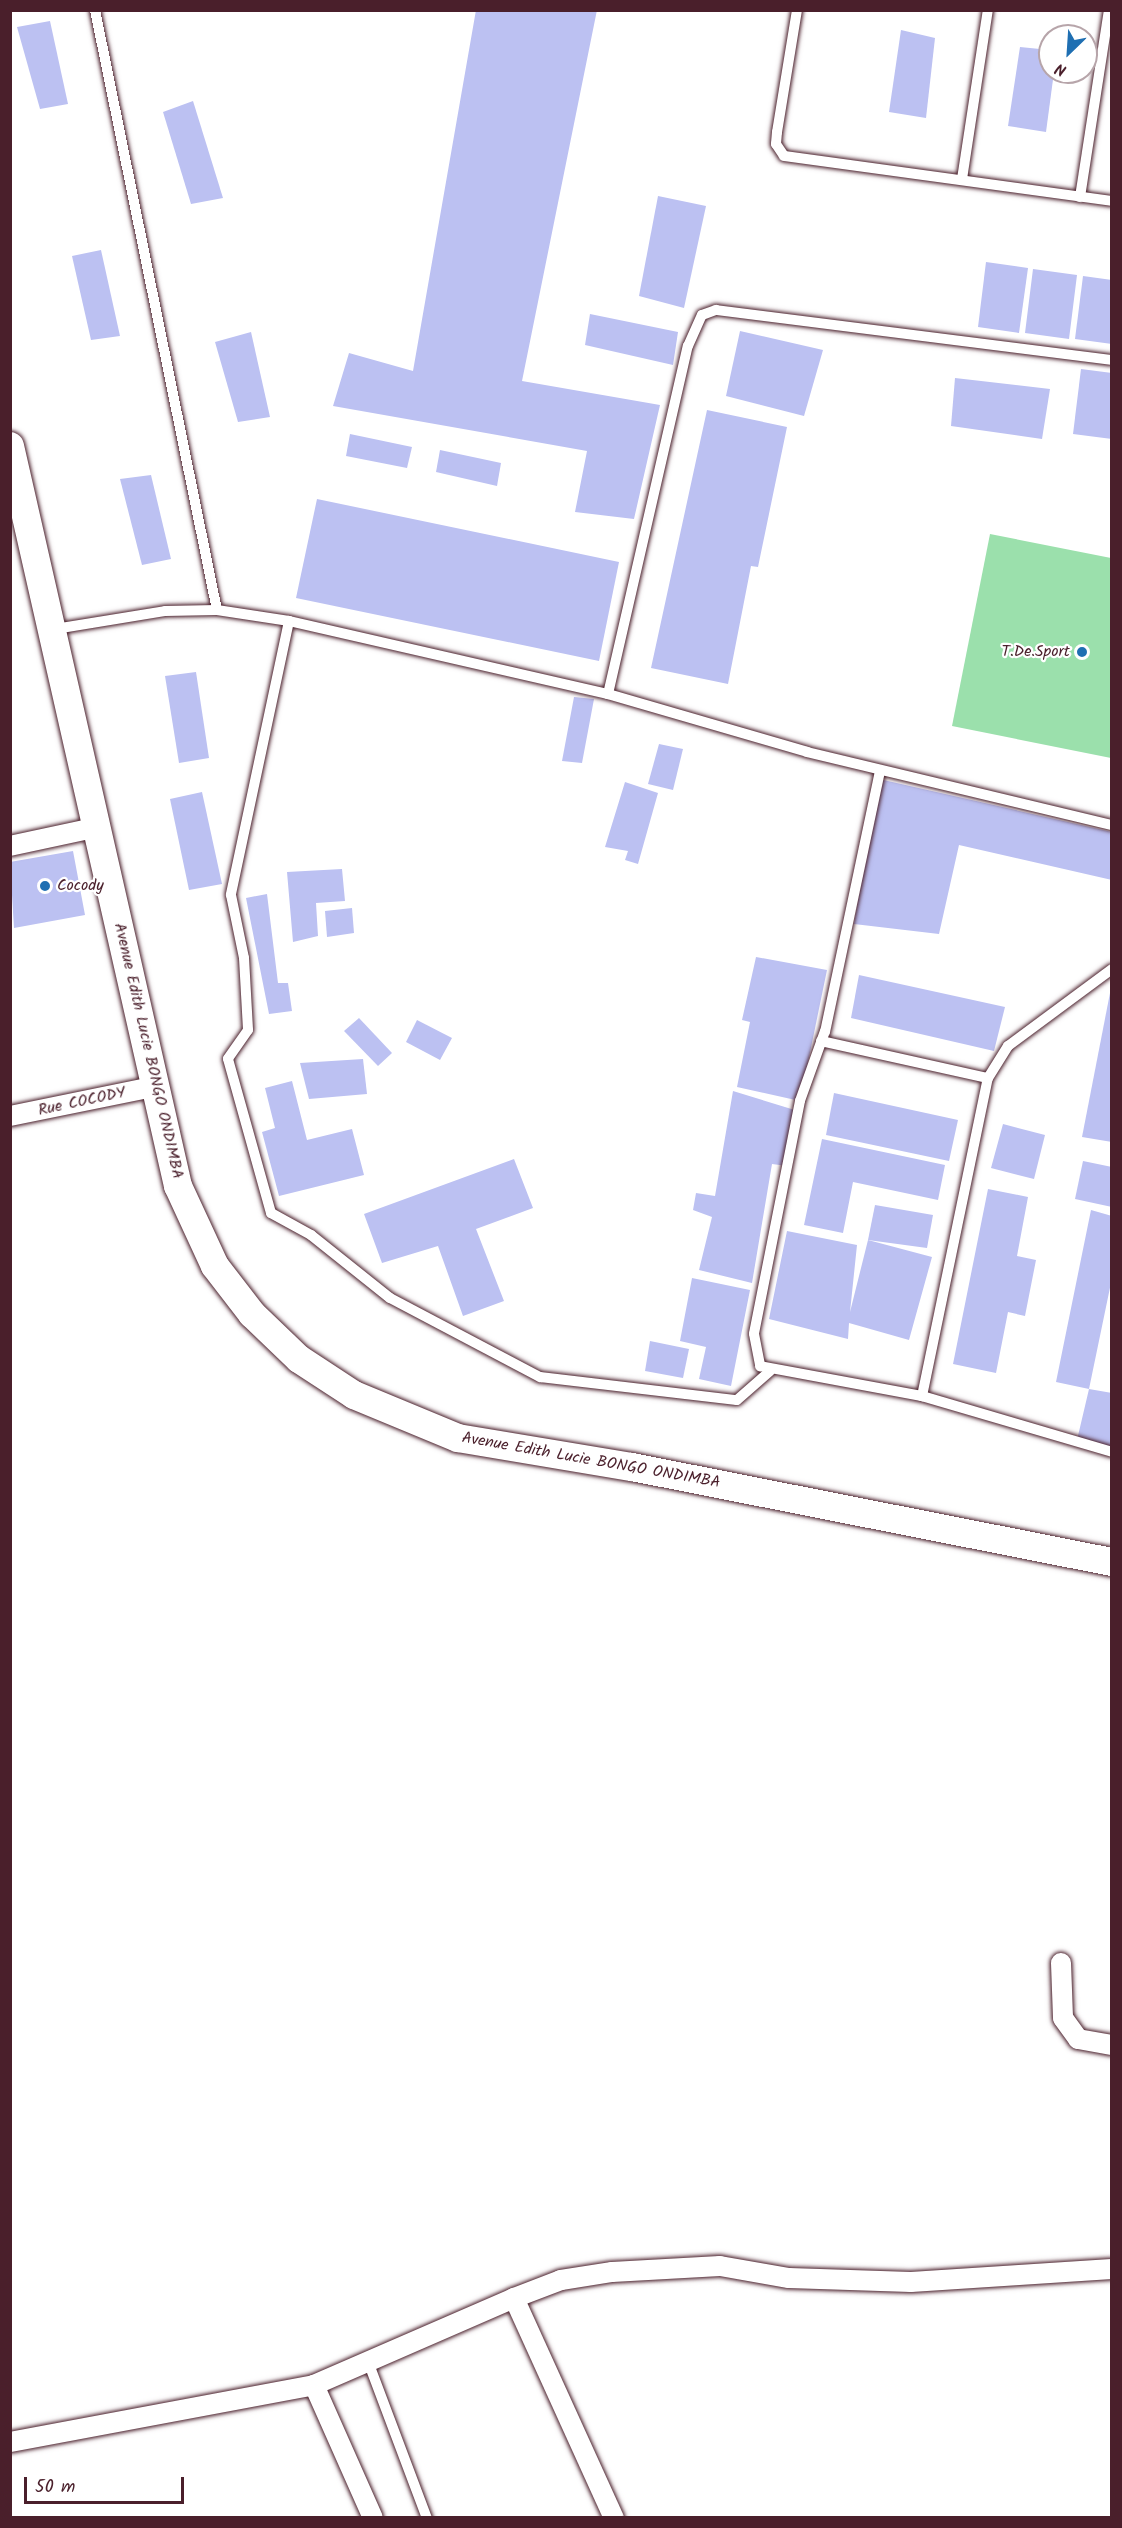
<!DOCTYPE html>
<style>
body{margin:0}
#map{position:relative;width:1122px;height:2528px;overflow:hidden;background:#fff;font-family:Kalam,sans-serif}
div>[style]{position:absolute}
.green>*{inset:0;background:#9be0ac}
.building>*{inset:0;background:#bcc1f2}
.roads{filter:drop-shadow(0 0 2px #4a1f2b) drop-shadow(0 0 2px #4a1f2b)}
.service>*{height:10px;margin:-5px;padding:0 5px;transform-origin:5px;border-radius:5px;background:#fff}
.minor>*{height:20px;margin:-10px;padding:0 10px;transform-origin:10px;border-radius:10px;background:#fff}
.secondary>*{height:28px;margin:-14px;padding:0 14px;transform-origin:14px;border-radius:14px;background:#fff}
.dots>*{width:16px;height:16px;translate:-50% -50%;box-sizing:border-box;border:3px solid #fff;border-radius:50%}
span{translate:-50% -50%;white-space:nowrap;text-align:center;line-height:1.15;-webkit-text-stroke:4.5px #fff;paint-order:stroke}
.poi-label{font-size:16px;color:#4a1f2b}
.right{translate:-100% -50%;text-align:right}
.left{translate:0 -50%;text-align:left}
.street-label{font-size:16px;color:#4a1f2b}
.frame{position:absolute;inset:0;border:12px solid #4a1f2b;pointer-events:none}
.north{position:absolute;left:1038px;top:24px;width:60px;height:60px;box-sizing:border-box;background:#fff;border:2px solid #b7a5aa;border-radius:50%;rotate:205deg;font-size:16px;font-weight:700;line-height:24px;text-align:center;color:#4a1f2b}
.north::after{content:'';display:block;margin:auto;width:21px;height:27px;background:#1f6fb2;clip-path:polygon(50% 0,100% 100%,50% 72%,0 100%)}
.scale{position:absolute;left:24px;top:2477px;width:160px;height:27px;box-sizing:border-box;border:3px solid #4a1f2b;border-top:0;padding-left:8px;font-size:18px;line-height:21px;white-space:nowrap;color:#4a1f2b;-webkit-text-stroke:4px #fff;paint-order:stroke}
</style>
<div id="map">
<div class="green">
<i style="clip-path:polygon(990px 534px,1111px 558px,1111px 758px,952px 726px)"></i>
</div>
<div class="building">
<i style="clip-path:polygon(476px 10px,597px 10px,522px 381px,660px 405px,634px 519px,575px 512px,587px 451px,333px 406px,349px 353px,413px 371px)"></i>
<i style="clip-path:polygon(50px 21px,68px 104px,40px 109px,17px 27px)"></i>
<i style="clip-path:polygon(901px 30px,935px 38px,926px 118px,889px 112px)"></i>
<i style="clip-path:polygon(1020px 47px,1050px 50px,1054px 72px,1046px 132px,1008px 126px)"></i>
<i style="clip-path:polygon(193px 101px,223px 198px,191px 204px,163px 112px)"></i>
<i style="clip-path:polygon(658px 196px,706px 206px,684px 308px,639px 296px)"></i>
<i style="clip-path:polygon(101px 250px,120px 336px,91px 340px,72px 256px)"></i>
<i style="clip-path:polygon(986px 262px,1028px 268px,1019px 333px,978px 327px)"></i>
<i style="clip-path:polygon(1033px 269px,1077px 275px,1069px 339px,1025px 333px)"></i>
<i style="clip-path:polygon(1083px 276px,1112px 280px,1112px 344px,1075px 339px)"></i>
<i style="clip-path:polygon(590px 314px,678px 332px,673px 365px,585px 345px)"></i>
<i style="clip-path:polygon(740px 331px,823px 350px,804px 416px,726px 396px)"></i>
<i style="clip-path:polygon(251px 332px,270px 417px,238px 422px,215px 342px)"></i>
<i style="clip-path:polygon(1081px 369px,1112px 373px,1112px 439px,1073px 434px)"></i>
<i style="clip-path:polygon(955px 378px,1050px 389px,1042px 439px,951px 426px)"></i>
<i style="clip-path:polygon(707px 410px,787px 427px,758px 567px,751px 566px,728px 684px,651px 668px)"></i>
<i style="clip-path:polygon(350px 434px,412px 447px,407px 468px,346px 456px)"></i>
<i style="clip-path:polygon(440px 450px,501px 463px,497px 486px,436px 472px)"></i>
<i style="clip-path:polygon(151px 475px,171px 559px,142px 565px,120px 479px)"></i>
<i style="clip-path:polygon(317px 499px,619px 562px,599px 661px,296px 598px)"></i>
<i style="clip-path:polygon(196px 672px,209px 758px,179px 763px,165px 676px)"></i>
<i style="clip-path:polygon(574px 697px,594px 699px,582px 763px,562px 761px)"></i>
<i style="clip-path:polygon(659px 744px,683px 749px,673px 790px,648px 784px)"></i>
<i style="clip-path:polygon(879px 779px,1112px 832px,1112px 880px,959px 845px,939px 934px,854px 924px)"></i>
<i style="clip-path:polygon(625px 782px,658px 793px,638px 864px,625px 860px,628px 851px,605px 847px)"></i>
<i style="clip-path:polygon(202px 792px,222px 884px,189px 890px,170px 799px)"></i>
<i style="clip-path:polygon(73px 851px,85px 915px,14px 928px,10px 862px)"></i>
<i style="clip-path:polygon(342px 869px,345px 901px,316px 903px,318px 936px,293px 942px,287px 872px)"></i>
<i style="clip-path:polygon(267px 894px,278px 983px,288px 983px,292px 1011px,269px 1014px,246px 898px)"></i>
<i style="clip-path:polygon(352px 908px,354px 933px,327px 937px,325px 911px)"></i>
<i style="clip-path:polygon(756px 957px,827px 970px,800px 1101px,737px 1087px,750px 1022px,742px 1020px)"></i>
<i style="clip-path:polygon(859px 975px,1005px 1007px,994px 1051px,851px 1018px)"></i>
<i style="clip-path:polygon(1110px 993px,1112px 993px,1112px 1142px,1082px 1137px)"></i>
<i style="clip-path:polygon(359px 1018px,392px 1053px,378px 1066px,344px 1031px)"></i>
<i style="clip-path:polygon(417px 1020px,452px 1038px,440px 1060px,406px 1042px)"></i>
<i style="clip-path:polygon(363px 1059px,367px 1094px,309px 1099px,300px 1063px)"></i>
<i style="clip-path:polygon(292px 1081px,307px 1140px,352px 1129px,364px 1175px,279px 1196px,262px 1132px,275px 1128px,265px 1088px)"></i>
<i style="clip-path:polygon(733px 1091px,798px 1111px,787px 1166px,772px 1164px,752px 1283px,699px 1270px,712px 1217px,693px 1210px,696px 1193px,715px 1196px)"></i>
<i style="clip-path:polygon(834px 1093px,958px 1120px,949px 1161px,826px 1135px)"></i>
<i style="clip-path:polygon(1003px 1124px,1045px 1135px,1034px 1179px,991px 1168px)"></i>
<i style="clip-path:polygon(822px 1139px,945px 1165px,938px 1200px,853px 1182px,843px 1233px,804px 1225px)"></i>
<i style="clip-path:polygon(514px 1159px,533px 1208px,476px 1229px,504px 1301px,463px 1316px,438px 1246px,382px 1263px,364px 1214px)"></i>
<i style="clip-path:polygon(1083px 1161px,1112px 1167px,1112px 1207px,1075px 1199px)"></i>
<i style="clip-path:polygon(988px 1189px,1028px 1197px,1017px 1256px,1036px 1260px,1025px 1316px,1008px 1312px,996px 1373px,953px 1364px)"></i>
<i style="clip-path:polygon(875px 1205px,933px 1215px,927px 1248px,868px 1240px)"></i>
<i style="clip-path:polygon(1091px 1210px,1112px 1216px,1112px 1278px,1089px 1389px,1112px 1393px,1112px 1447px,1077px 1440px,1089px 1389px,1056px 1382px)"></i>
<i style="clip-path:polygon(787px 1231px,857px 1245px,850px 1312px,868px 1240px,932px 1257px,909px 1340px,849px 1323px,848px 1339px,769px 1319px)"></i>
<i style="clip-path:polygon(692px 1278px,750px 1290px,731px 1386px,699px 1379px,706px 1347px,680px 1341px)"></i>
<i style="clip-path:polygon(650px 1341px,689px 1349px,683px 1378px,645px 1371px)"></i>
</div>
<div class="roads">
<div class="service">
<i style="left:95px;top:10px;width:612px;rotate:78.51deg"></i>
<i style="left:797px;top:10px;width:124px;rotate:99.3deg"></i>
<i style="left:777px;top:132px;width:12px;rotate:95deg"></i>
<i style="left:776px;top:144px;width:14px;rotate:56deg"></i>
<i style="left:784px;top:156px;width:331px;rotate:7.8deg"></i>
<i style="left:962px;top:179px;width:171px;rotate:-81.3deg"></i>
<i style="left:1080px;top:197px;width:189px;rotate:-81.2deg"></i>
<i style="left:289px;top:621px;width:280px;rotate:102deg"></i>
<i style="left:231px;top:895px;width:64px;rotate:78.3deg"></i>
<i style="left:244px;top:958px;width:72px;rotate:86.8deg"></i>
<i style="left:248px;top:1030px;width:35px;rotate:125deg"></i>
<i style="left:228px;top:1059px;width:160px;rotate:74.4deg"></i>
<i style="left:271px;top:1213px;width:46px;rotate:28.8deg"></i>
<i style="left:311px;top:1235px;width:101px;rotate:38.6deg"></i>
<i style="left:390px;top:1298px;width:170px;rotate:27.8deg"></i>
<i style="left:540px;top:1377px;width:198px;rotate:6.7deg"></i>
<i style="left:737px;top:1400px;width:44px;rotate:-41.3deg"></i>
<i style="left:55px;top:629px;width:111px;rotate:-9.3deg"></i>
<i style="left:165px;top:611px;width:52px;rotate:-1.1deg"></i>
<i style="left:217px;top:610px;width:73px;rotate:8.7deg"></i>
<i style="left:289px;top:621px;width:327px;rotate:12.9deg"></i>
<i style="left:608px;top:694px;width:207px;rotate:16.2deg"></i>
<i style="left:807px;top:752px;width:314px;rotate:13.5deg"></i>
<i style="left:608px;top:694px;width:357px;rotate:-77.1deg"></i>
<i style="left:688px;top:346px;width:34px;rotate:-66deg"></i>
<i style="left:702px;top:315px;width:15px;rotate:-20deg"></i>
<i style="left:716px;top:310px;width:399px;rotate:7.2deg"></i>
<i style="left:880px;top:771px;width:266px;rotate:101.9deg"></i>
<i style="left:825px;top:1031px;width:74px;rotate:109.7deg"></i>
<i style="left:800px;top:1101px;width:237px;rotate:101.2deg"></i>
<i style="left:754px;top:1334px;width:33px;rotate:79deg"></i>
<i style="left:760px;top:1366px;width:165px;rotate:10.5deg"></i>
<i style="left:922px;top:1396px;width:198px;rotate:16.4deg"></i>
<i style="left:821px;top:1041px;width:171px;rotate:12.5deg"></i>
<i style="left:988px;top:1078px;width:38px;rotate:-58deg"></i>
<i style="left:1008px;top:1046px;width:129px;rotate:-36.5deg"></i>
<i style="left:922px;top:1396px;width:325px;rotate:-78.3deg"></i>
<i style="left:369px;top:2364px;width:165px;rotate:69.4deg"></i>
</div>
<div class="minor">
<i style="left:10px;top:846px;width:91px;rotate:-12.1deg"></i>
<i style="left:10px;top:1116px;width:146px;rotate:-11.5deg"></i>
<i style="left:1061px;top:1963px;width:55px;rotate:87.9deg"></i>
<i style="left:1063px;top:2018px;width:26px;rotate:54deg"></i>
<i style="left:1078px;top:2039px;width:35px;rotate:10deg"></i>
<i style="left:514px;top:2298px;width:242px;rotate:65.6deg"></i>
<i style="left:314px;top:2385px;width:145px;rotate:66.1deg"></i>
<i style="left:10px;top:2442px;width:309px;rotate:-10.6deg"></i>
<i style="left:314px;top:2385px;width:218px;rotate:-23.5deg"></i>
<i style="left:514px;top:2298px;width:50px;rotate:-21deg"></i>
<i style="left:561px;top:2280px;width:52px;rotate:-8.9deg"></i>
<i style="left:612px;top:2272px;width:108px;rotate:-3.2deg"></i>
<i style="left:720px;top:2266px;width:70px;rotate:9.9deg"></i>
<i style="left:789px;top:2278px;width:122px;rotate:1.9deg"></i>
<i style="left:911px;top:2282px;width:201px;rotate:-3.7deg"></i>
</div>
<div class="secondary">
<i style="left:10px;top:446px;width:759px;rotate:77.21deg"></i>
<i style="left:178px;top:1186px;width:88px;rotate:65.2deg"></i>
<i style="left:215px;top:1266px;width:61px;rotate:52.4deg"></i>
<i style="left:252px;top:1314px;width:65px;rotate:43.8deg"></i>
<i style="left:299px;top:1359px;width:66px;rotate:33.2deg"></i>
<i style="left:354px;top:1395px;width:113px;rotate:22.5deg"></i>
<i style="left:458px;top:1438px;width:176px;rotate:9.5deg"></i>
<i style="left:632px;top:1467px;width:489px;rotate:11.2deg"></i>
</div>
</div>
<div class="dots">
<i style="left:1082px;top:652px;background:#1f6fb2"></i>
<i style="left:45px;top:886px;background:#1f6fb2"></i>
</div>
<div class="poi-label">
<span class="right" style="left:1070px;top:652px">T.De.Sport</span>
<span class="left" style="left:57px;top:886px">Cocody</span>
</div>
<div class="street-label">
<span style="left:148px;top:1051px;rotate:77deg">Avenue Edith Lucie BONGO ONDIMBA</span>
<span style="left:82px;top:1102px;rotate:-12deg">Rue COCODY</span>
<span style="left:591px;top:1461px;rotate:10deg">Avenue Edith Lucie BONGO ONDIMBA</span>
</div>
<div class="frame"></div>
<div class="north">N</div>
<div class="scale">50 m</div>
</div>
